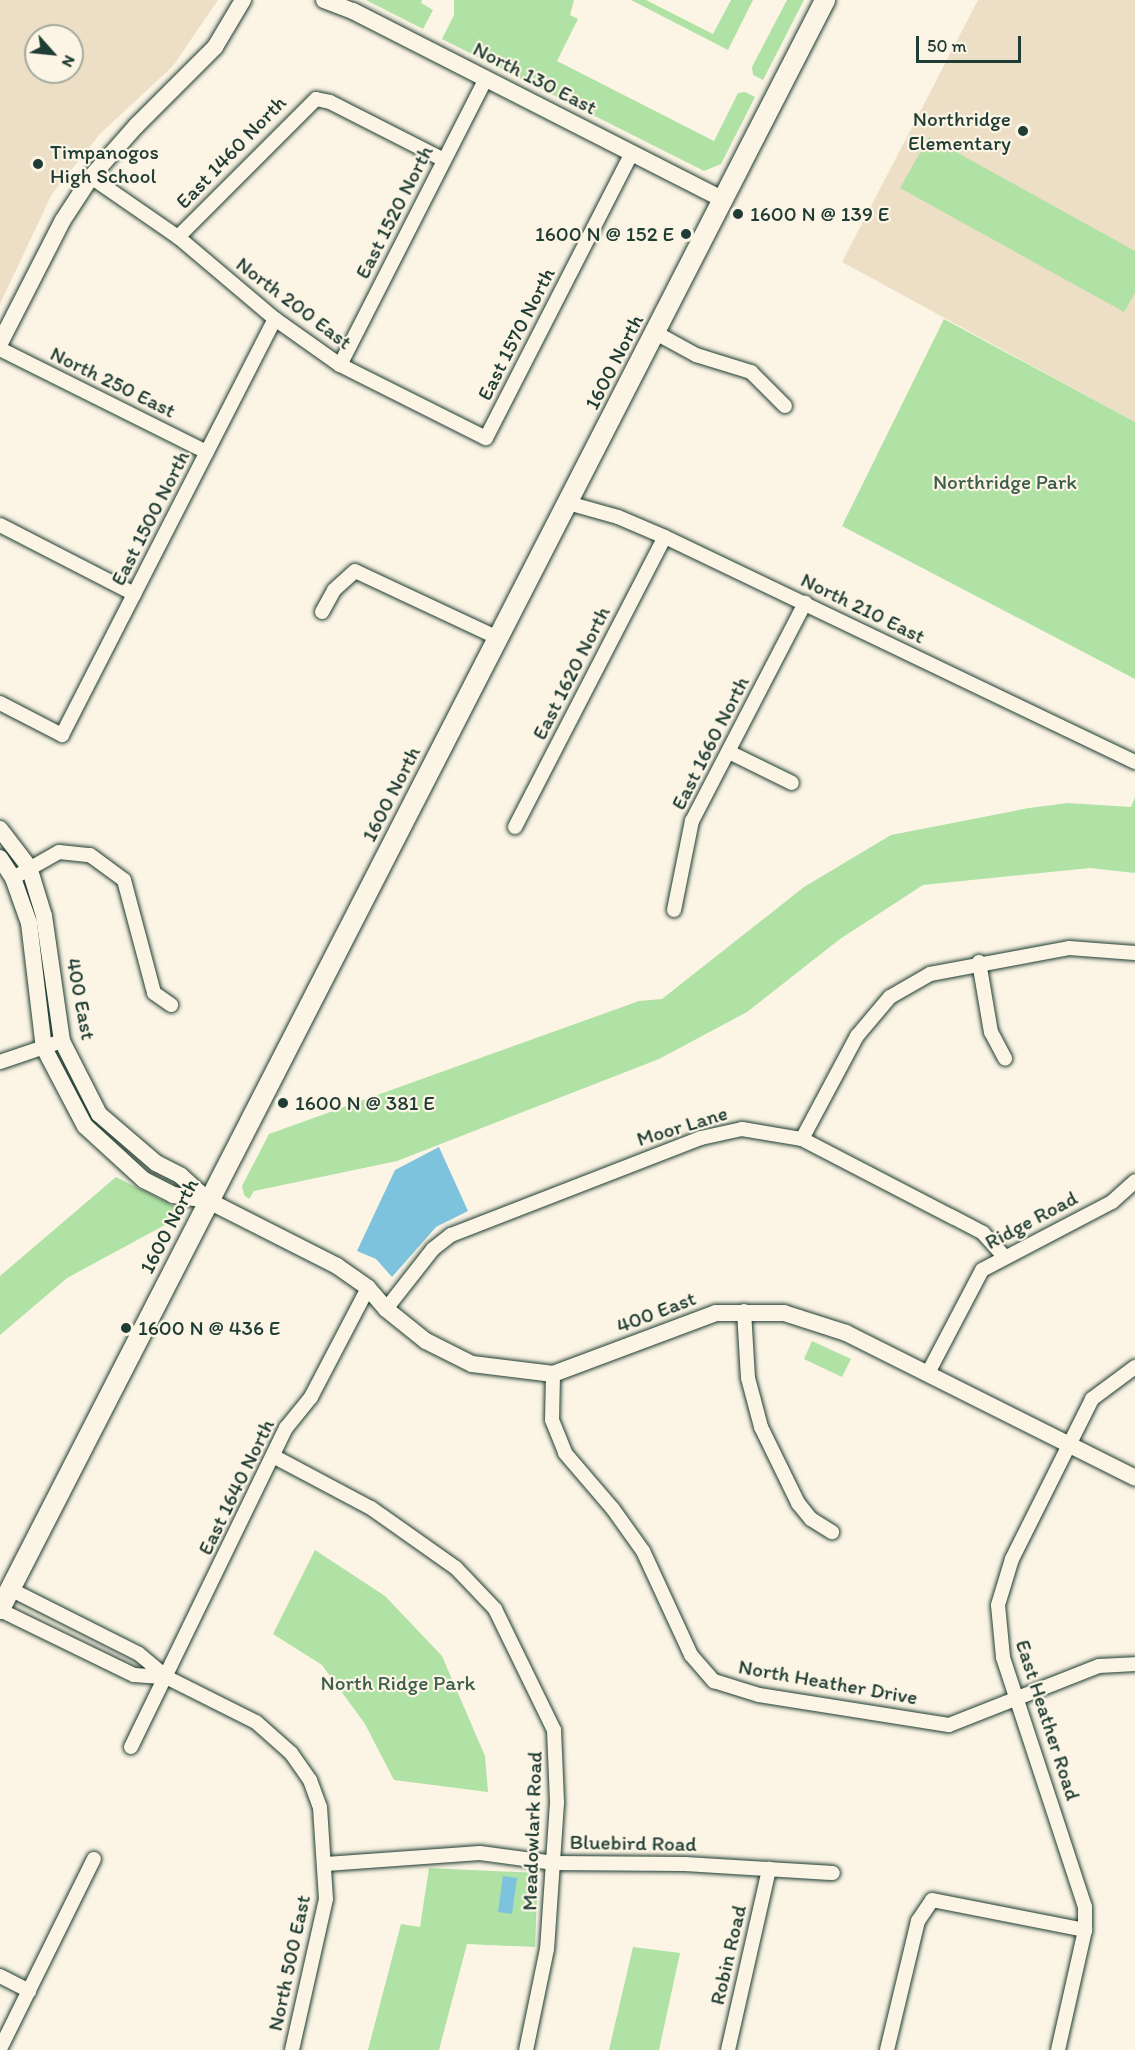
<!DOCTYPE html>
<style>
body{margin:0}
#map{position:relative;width:1135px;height:2050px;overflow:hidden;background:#fcf5e5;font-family:Itim,sans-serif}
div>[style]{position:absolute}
.built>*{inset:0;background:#eddfc6}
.green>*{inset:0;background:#afe2a4}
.water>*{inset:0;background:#7dc3de}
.roads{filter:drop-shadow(0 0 2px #1f3d34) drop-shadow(0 0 2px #1f3d34)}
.minor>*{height:14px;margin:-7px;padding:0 7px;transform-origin:7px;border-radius:7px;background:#fcf5e5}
.tertiary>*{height:16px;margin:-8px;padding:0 8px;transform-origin:8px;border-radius:8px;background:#fcf5e5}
.secondary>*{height:20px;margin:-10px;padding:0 10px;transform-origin:10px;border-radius:10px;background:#fcf5e5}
.dots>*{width:16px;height:16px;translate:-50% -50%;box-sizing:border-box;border:3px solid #fcf5e5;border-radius:50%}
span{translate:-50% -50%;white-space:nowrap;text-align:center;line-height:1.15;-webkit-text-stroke:4.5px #fcf5e5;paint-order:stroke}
.street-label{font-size:21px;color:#1f3d34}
.poi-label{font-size:21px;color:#1f3d34}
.right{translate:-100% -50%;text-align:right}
.left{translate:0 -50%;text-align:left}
.park-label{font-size:21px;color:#3c5e4a}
.north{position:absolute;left:24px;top:24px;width:60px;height:60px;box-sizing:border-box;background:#fcf5e5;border:2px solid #a4ab9e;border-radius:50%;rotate:117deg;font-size:16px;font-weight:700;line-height:24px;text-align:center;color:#1f3d34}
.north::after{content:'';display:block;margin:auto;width:21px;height:27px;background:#1f3d34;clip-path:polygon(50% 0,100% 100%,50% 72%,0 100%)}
.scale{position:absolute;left:916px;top:36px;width:105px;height:27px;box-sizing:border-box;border:3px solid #1f3d34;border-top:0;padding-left:8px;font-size:18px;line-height:21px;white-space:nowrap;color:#1f3d34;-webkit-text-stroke:4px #fcf5e5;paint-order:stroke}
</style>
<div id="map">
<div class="built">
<i style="clip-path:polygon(evenodd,0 0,218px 0,173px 66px,100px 134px,52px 194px,0 304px,0 0,36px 36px,72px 36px,72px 72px,36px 72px,36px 36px)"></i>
<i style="clip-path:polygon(978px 0,1135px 0,1135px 422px,842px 262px)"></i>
</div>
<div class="green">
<i style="clip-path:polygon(366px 0,422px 0,421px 3px,433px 10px,423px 29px)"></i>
<i style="clip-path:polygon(454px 0,574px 0,570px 15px,578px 19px,557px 61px,714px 141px,738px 93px,745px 92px,755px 97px,721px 164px,704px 171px,442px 39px,454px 15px)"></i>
<i style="clip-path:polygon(631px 0,646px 0,713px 34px,731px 0,753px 0,728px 50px)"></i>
<i style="clip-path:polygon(787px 0,804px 0,763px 80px,753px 75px,752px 67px)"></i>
<i style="clip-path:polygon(929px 137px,1135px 251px,1135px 293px,1124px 312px,900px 188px)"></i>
<i style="clip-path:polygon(944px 319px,1135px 422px,1135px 679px,842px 526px)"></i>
<i style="clip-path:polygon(1135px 797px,1135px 873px,1090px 868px,923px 885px,840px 939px,747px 1012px,659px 1059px,397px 1161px,254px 1191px,249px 1199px,244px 1195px,242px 1186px,269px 1134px,639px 1001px,662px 999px,804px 887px,891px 835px,1029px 808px,1068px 803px,1131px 807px)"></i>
<i style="clip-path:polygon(116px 1177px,187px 1213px,67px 1278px,0 1335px,0 1276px)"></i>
<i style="clip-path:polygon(812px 1341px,851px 1359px,842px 1377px,804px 1359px)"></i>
<i style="clip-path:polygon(315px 1550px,385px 1596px,442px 1656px,485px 1756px,488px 1792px,394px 1780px,365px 1724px,322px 1665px,273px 1634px)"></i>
<i style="clip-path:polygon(429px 1868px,538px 1873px,535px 1947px,467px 1944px,439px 2050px,368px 2050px,401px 1924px,420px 1927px)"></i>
<i style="clip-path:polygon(633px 1947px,680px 1953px,659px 2050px,609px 2050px)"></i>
</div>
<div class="water">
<i style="clip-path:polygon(439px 1147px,468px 1211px,436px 1227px,392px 1277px,376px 1259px,357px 1251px,395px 1170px)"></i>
<i style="clip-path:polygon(503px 1876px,517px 1878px,512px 1914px,498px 1912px)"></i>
</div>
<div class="roads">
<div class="minor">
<i style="left:91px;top:177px;width:106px;rotate:34.6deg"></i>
<i style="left:178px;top:237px;width:127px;rotate:40.2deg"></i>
<i style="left:275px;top:319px;width:80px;rotate:35.3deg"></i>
<i style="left:340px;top:365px;width:163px;rotate:26.6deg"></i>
<i style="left:486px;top:438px;width:320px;rotate:-62.9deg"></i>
<i style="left:178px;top:237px;width:195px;rotate:-45deg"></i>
<i style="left:316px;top:99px;width:14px;rotate:12deg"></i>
<i style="left:330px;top:102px;width:128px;rotate:27deg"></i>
<i style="left:656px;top:333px;width:46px;rotate:28.8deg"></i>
<i style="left:696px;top:355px;width:58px;rotate:17.2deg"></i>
<i style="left:751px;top:372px;width:48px;rotate:45deg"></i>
<i style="left:0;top:349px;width:231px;rotate:26.5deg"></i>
<i style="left:340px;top:365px;width:321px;rotate:-63deg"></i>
<i style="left:568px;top:503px;width:52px;rotate:15.6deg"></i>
<i style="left:618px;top:517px;width:51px;rotate:23.1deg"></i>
<i style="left:665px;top:537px;width:521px;rotate:25.58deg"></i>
<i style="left:0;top:525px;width:151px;rotate:27.2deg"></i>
<i style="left:322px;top:612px;width:25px;rotate:-61deg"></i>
<i style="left:334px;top:590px;width:28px;rotate:-42deg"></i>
<i style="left:355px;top:571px;width:158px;rotate:25.1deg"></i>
<i style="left:0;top:703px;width:70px;rotate:27.3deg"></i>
<i style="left:62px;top:735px;width:467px;rotate:-62.9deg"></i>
<i style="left:729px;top:752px;width:70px;rotate:26.2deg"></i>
<i style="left:515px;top:827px;width:326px;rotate:-62.7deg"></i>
<i style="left:13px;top:878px;width:53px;rotate:-29.5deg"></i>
<i style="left:59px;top:852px;width:31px;rotate:6deg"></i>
<i style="left:90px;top:855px;width:42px;rotate:36.3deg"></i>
<i style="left:124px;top:880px;width:117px;rotate:75.1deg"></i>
<i style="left:154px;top:993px;width:21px;rotate:35deg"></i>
<i style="left:674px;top:910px;width:91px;rotate:-78.6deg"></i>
<i style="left:692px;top:821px;width:246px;rotate:-62.6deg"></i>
<i style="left:979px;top:962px;width:71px;rotate:80.3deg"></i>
<i style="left:991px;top:1032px;width:30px;rotate:62deg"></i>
<i style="left:0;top:1062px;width:65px;rotate:-18.7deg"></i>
<i style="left:802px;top:1139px;width:117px;rotate:-61.9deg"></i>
<i style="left:857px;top:1036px;width:51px;rotate:-49.8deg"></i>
<i style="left:890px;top:997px;width:46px;rotate:-29.9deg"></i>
<i style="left:930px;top:974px;width:141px;rotate:-10.6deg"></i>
<i style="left:1069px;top:948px;width:66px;rotate:4.3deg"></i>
<i style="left:386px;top:1309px;width:76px;rotate:-51.9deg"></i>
<i style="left:433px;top:1249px;width:23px;rotate:-38deg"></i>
<i style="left:451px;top:1235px;width:268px;rotate:-21.2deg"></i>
<i style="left:701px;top:1138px;width:42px;rotate:-12.4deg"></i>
<i style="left:742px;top:1129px;width:61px;rotate:9.5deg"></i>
<i style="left:802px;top:1139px;width:204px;rotate:27.4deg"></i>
<i style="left:983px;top:1233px;width:31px;rotate:48deg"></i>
<i style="left:744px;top:1311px;width:67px;rotate:86.6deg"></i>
<i style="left:748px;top:1378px;width:51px;rotate:75.1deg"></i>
<i style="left:761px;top:1427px;width:85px;rotate:64deg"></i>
<i style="left:798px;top:1503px;width:21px;rotate:51deg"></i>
<i style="left:811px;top:1519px;width:25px;rotate:32deg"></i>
<i style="left:928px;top:1373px;width:116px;rotate:-62.3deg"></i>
<i style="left:982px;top:1270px;width:147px;rotate:-27.6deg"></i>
<i style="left:1112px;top:1202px;width:31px;rotate:-42deg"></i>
<i style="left:553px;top:1374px;width:46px;rotate:91.2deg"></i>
<i style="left:552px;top:1420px;width:35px;rotate:68deg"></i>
<i style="left:565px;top:1453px;width:74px;rotate:49.4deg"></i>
<i style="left:613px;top:1509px;width:52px;rotate:54.5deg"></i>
<i style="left:643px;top:1551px;width:115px;rotate:65.2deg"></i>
<i style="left:691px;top:1655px;width:35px;rotate:49deg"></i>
<i style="left:714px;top:1681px;width:47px;rotate:17.3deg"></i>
<i style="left:759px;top:1695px;width:192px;rotate:9deg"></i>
<i style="left:949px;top:1725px;width:161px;rotate:-21.5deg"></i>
<i style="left:1099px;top:1666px;width:36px;rotate:-3deg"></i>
<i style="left:273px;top:1456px;width:111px;rotate:28deg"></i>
<i style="left:371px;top:1508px;width:104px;rotate:35.2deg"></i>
<i style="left:456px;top:1568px;width:57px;rotate:46.4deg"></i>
<i style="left:495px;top:1609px;width:135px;rotate:64deg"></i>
<i style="left:554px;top:1730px;width:73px;rotate:87.6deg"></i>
<i style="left:557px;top:1803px;width:146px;rotate:93.9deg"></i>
<i style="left:547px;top:1949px;width:103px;rotate:101.7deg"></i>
<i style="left:10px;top:1589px;width:144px;rotate:26.7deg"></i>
<i style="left:139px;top:1654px;width:35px;rotate:40deg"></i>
<i style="left:166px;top:1677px;width:101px;rotate:26.6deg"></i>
<i style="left:256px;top:1722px;width:47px;rotate:41.5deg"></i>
<i style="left:291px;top:1753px;width:33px;rotate:55deg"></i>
<i style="left:310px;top:1780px;width:29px;rotate:70deg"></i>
<i style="left:320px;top:1807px;width:92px;rotate:86.3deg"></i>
<i style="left:326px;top:1899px;width:155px;rotate:102.7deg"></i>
<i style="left:0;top:1610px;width:149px;rotate:25.9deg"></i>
<i style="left:134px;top:1675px;width:32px;rotate:4deg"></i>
<i style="left:131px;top:1747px;width:355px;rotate:-64.1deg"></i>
<i style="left:286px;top:1428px;width:40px;rotate:-51deg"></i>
<i style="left:311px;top:1397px;width:123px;rotate:-62.4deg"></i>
<i style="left:326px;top:1864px;width:154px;rotate:-4.1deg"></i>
<i style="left:480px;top:1853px;width:75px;rotate:7.7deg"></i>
<i style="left:554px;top:1863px;width:131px;rotate:0.4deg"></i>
<i style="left:685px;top:1864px;width:148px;rotate:3.5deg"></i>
<i style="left:0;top:1976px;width:33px;rotate:27deg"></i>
<i style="left:0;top:2049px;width:212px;rotate:-63.7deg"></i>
<i style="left:728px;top:2050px;width:186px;rotate:-77.2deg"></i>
<i style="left:887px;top:2050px;width:133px;rotate:-76.5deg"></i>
<i style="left:918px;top:1921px;width:25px;rotate:-56deg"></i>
<i style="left:932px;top:1900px;width:156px;rotate:11.1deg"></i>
<i style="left:1058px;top:2050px;width:123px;rotate:-77.3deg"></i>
<i style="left:1085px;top:1930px;width:23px;rotate:-90deg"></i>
<i style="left:1085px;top:1907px;width:263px;rotate:-108.2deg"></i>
<i style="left:1003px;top:1657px;width:52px;rotate:-95.5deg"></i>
<i style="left:998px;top:1605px;width:48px;rotate:-73.1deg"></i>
<i style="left:1012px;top:1559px;width:179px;rotate:-63.4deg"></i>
<i style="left:1092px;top:1399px;width:54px;rotate:-36.7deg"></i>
</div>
<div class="tertiary">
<i style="left:324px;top:0;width:31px;rotate:21deg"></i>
<i style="left:353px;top:11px;width:416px;rotate:27deg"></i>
<i style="left:0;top:343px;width:138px;rotate:-62.9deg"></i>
<i style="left:63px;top:220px;width:51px;rotate:-56.9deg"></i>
<i style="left:91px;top:177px;width:68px;rotate:-48.6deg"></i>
<i style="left:136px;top:126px;width:112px;rotate:-45deg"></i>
<i style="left:215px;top:47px;width:55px;rotate:-59.2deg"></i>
<i style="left:0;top:829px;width:48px;rotate:52.7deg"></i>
<i style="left:29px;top:867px;width:51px;rotate:73deg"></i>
<i style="left:44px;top:916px;width:126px;rotate:81.8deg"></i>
<i style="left:62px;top:1041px;width:82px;rotate:63.1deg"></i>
<i style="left:99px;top:1114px;width:75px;rotate:40.7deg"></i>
<i style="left:156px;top:1163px;width:28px;rotate:27deg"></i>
<i style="left:181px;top:1176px;width:38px;rotate:42deg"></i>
<i style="left:209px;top:1201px;width:144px;rotate:26.9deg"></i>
<i style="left:337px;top:1266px;width:38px;rotate:35deg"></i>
<i style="left:368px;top:1288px;width:28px;rotate:49deg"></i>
<i style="left:386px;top:1309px;width:51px;rotate:38.7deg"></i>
<i style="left:426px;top:1341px;width:51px;rotate:26.6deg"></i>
<i style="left:472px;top:1364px;width:82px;rotate:7deg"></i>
<i style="left:553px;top:1374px;width:174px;rotate:-20.5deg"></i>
<i style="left:716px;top:1313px;width:68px"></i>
<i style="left:784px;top:1313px;width:65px;rotate:17.9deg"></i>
<i style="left:846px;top:1333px;width:323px;rotate:26.6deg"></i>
<i style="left:0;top:858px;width:24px;rotate:57deg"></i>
<i style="left:13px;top:878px;width:48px;rotate:70.4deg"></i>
<i style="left:29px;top:923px;width:126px;rotate:83.2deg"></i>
<i style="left:44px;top:1048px;width:88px;rotate:62.3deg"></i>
<i style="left:85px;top:1126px;width:80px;rotate:42.5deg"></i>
<i style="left:144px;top:1180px;width:33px;rotate:27deg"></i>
<i style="left:173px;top:1195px;width:35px;rotate:8deg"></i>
</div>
<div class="secondary">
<i style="left:0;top:1609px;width:1808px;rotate:-62.85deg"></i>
</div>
</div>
<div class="dots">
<i style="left:1023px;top:131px;background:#1f3d34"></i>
<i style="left:38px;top:164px;background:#1f3d34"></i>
<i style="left:738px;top:214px;background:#1f3d34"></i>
<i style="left:686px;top:234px;background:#1f3d34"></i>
<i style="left:283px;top:1103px;background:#1f3d34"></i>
<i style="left:126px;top:1328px;background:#1f3d34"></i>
</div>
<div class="street-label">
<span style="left:535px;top:78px;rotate:27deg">North 130 East</span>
<span style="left:231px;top:152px;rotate:-46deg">East 1460 North</span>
<span style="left:394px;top:212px;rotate:-63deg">East 1520 North</span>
<span style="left:294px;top:303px;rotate:37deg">North 200 East</span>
<span style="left:516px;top:334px;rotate:-63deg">East 1570 North</span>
<span style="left:614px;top:362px;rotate:-63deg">1600 North</span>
<span style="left:113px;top:382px;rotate:26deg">North 250 East</span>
<span style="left:150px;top:518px;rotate:-63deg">East 1500 North</span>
<span style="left:863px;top:608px;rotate:26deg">North 210 East</span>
<span style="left:571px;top:673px;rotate:-63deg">East 1620 North</span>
<span style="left:710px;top:743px;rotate:-63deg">East 1660 North</span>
<span style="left:391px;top:794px;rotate:-63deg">1600 North</span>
<span style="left:81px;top:999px;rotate:79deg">400 East</span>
<span style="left:682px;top:1126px;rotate:-17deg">Moor Lane</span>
<span style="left:1031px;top:1220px;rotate:-28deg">Ridge Road</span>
<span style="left:169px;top:1226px;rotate:-63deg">1600 North</span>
<span style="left:656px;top:1312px;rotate:-21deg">400 East</span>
<span style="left:236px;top:1487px;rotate:-64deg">East 1640 North</span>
<span style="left:828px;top:1682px;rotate:10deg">North Heather Drive</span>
<span style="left:1048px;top:1720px;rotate:72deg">East Heather Road</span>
<span style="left:532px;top:1831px;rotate:-88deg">Meadowlark Road</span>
<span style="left:633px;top:1843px;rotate:1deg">Bluebird Road</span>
<span style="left:728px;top:1955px;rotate:-77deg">Robin Road</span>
<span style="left:289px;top:1963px;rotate:-78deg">North 500 East</span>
</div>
<div class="poi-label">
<span class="right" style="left:1011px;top:131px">Northridge<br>Elementary</span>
<span class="left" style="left:50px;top:164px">Timpanogos<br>High School</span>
<span class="left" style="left:750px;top:214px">1600 N @ 139 E</span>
<span class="right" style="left:674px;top:234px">1600 N @ 152 E</span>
<span class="left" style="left:295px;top:1103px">1600 N @ 381 E</span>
<span class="left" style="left:138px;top:1328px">1600 N @ 436 E</span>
</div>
<div class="park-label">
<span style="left:1005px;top:482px">Northridge Park</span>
<span style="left:398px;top:1683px">North Ridge Park</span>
</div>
<div class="north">N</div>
<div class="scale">50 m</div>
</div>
